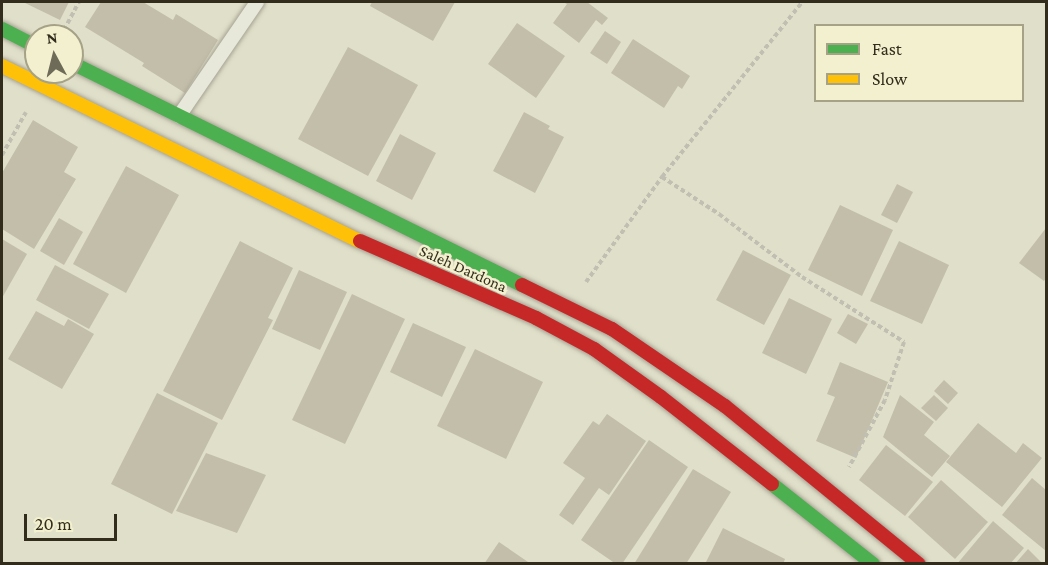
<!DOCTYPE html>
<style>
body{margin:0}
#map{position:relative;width:1048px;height:565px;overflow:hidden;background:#e0dfc9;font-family:"Crimson Pro",serif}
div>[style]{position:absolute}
.building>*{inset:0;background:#c3beaa}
.path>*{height:4px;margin-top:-2px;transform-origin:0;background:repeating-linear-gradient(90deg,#c1bfb1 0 4.5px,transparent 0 7.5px)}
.roads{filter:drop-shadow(0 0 2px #a5a293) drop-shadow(0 0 2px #a5a293)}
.lane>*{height:14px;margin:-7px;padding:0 7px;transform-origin:7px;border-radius:7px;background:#e8e8da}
.fast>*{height:14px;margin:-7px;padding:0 7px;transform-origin:7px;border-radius:7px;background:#4caf50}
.slow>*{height:14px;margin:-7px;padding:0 7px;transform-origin:7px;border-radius:7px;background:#ffc107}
.jam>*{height:14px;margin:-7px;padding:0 7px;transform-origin:7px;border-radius:7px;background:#c62828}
span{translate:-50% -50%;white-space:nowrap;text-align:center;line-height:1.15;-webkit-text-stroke:5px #f2f0ce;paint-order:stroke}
.street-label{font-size:16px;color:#322c1c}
.frame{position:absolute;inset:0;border:3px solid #322c1c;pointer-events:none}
.legend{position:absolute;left:814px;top:24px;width:210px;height:78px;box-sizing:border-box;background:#f2f0ce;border:2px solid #a5a287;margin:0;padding:8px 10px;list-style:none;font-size:18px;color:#322c1c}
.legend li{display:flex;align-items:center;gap:12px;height:30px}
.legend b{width:30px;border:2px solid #a5a287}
.north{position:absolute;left:24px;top:24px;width:60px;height:60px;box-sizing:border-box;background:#f2f0ce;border:2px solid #a5a287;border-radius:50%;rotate:353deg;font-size:16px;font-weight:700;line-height:24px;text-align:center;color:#322c1c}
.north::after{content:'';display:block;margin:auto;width:21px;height:27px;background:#6f6b59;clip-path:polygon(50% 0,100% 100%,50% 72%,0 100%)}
.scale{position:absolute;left:24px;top:514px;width:93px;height:27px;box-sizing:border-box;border:3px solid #322c1c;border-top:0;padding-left:8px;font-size:18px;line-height:21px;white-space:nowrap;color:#322c1c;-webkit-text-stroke:4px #f2f0ce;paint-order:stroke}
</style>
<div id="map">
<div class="building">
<i style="clip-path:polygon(23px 2px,69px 2px,60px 20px)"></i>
<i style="clip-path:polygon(101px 2px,143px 2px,173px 20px,176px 14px,218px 40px,185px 93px,142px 66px,144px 63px,85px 27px)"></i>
<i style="clip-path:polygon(372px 2px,455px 2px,433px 41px,370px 6px)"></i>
<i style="clip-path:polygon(563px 2px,587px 2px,608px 18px,602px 25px,596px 20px,579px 43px,553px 23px,567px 4px)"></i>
<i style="clip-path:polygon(517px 23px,565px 56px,536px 98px,488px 64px)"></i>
<i style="clip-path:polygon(605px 31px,621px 42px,607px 64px,590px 53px)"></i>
<i style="clip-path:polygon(633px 39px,690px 76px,682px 89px,678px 86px,664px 108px,611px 73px)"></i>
<i style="clip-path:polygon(348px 47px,418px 85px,368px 176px,298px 139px)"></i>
<i style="clip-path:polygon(524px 112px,550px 126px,548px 129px,564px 137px,535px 193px,493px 171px)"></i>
<i style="clip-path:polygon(33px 120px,78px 147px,64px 172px,76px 179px,34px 249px,2px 229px,2px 173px)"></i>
<i style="clip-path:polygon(400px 134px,436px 153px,412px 200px,376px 181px)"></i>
<i style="clip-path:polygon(126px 166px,179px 195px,126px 293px,73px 264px)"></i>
<i style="clip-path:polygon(897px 184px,913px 192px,897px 223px,881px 215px)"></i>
<i style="clip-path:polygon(840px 205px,893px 230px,862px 296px,808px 270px)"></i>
<i style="clip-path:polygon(59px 218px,83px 232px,64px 265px,40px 251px)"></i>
<i style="clip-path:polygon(1046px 228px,1046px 278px,1044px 281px,1019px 263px)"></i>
<i style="clip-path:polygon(2px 239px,27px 254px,2px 298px)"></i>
<i style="clip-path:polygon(240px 241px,293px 268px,268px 318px,273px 320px,222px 420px,163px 391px)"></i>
<i style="clip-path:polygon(899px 241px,949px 265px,922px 324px,870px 301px)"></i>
<i style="clip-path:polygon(743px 250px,791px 275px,764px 325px,716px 300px)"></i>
<i style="clip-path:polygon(55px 265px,109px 294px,89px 329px,36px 300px)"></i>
<i style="clip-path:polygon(299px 270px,347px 292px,320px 350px,272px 329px)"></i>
<i style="clip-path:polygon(352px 294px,405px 319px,345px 444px,292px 420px)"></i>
<i style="clip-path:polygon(789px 298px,832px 319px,806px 374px,762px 353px)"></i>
<i style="clip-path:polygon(36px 311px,64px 326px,68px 319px,94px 334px,62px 389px,8px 359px)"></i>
<i style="clip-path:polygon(848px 314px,868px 324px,856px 344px,837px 333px)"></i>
<i style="clip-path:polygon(413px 323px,466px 347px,442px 397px,390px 372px)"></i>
<i style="clip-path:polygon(475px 349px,543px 382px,506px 459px,437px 426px)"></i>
<i style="clip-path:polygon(840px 362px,888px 382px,856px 458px,816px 441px,835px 397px,827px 394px)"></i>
<i style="clip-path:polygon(944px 380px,958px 393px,948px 404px,934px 391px)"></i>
<i style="clip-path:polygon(157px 393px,218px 423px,172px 514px,111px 484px)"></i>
<i style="clip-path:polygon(900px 395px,934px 422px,924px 435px,950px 456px,932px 477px,883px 437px)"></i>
<i style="clip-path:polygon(934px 395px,948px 408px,936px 421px,921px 408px)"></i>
<i style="clip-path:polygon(607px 414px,646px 441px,609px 495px,599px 488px,573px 525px,559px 515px,585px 478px,563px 463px,593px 421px,599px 425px)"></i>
<i style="clip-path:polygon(978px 423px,1016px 453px,1023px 443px,1042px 458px,1002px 507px,946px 462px)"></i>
<i style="clip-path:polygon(649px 440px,688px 467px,622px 564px,616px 564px,581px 540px)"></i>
<i style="clip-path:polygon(886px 445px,933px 482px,905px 516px,859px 480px)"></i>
<i style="clip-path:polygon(206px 453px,266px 475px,237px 533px,176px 511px)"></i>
<i style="clip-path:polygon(693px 469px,731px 492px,686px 564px,634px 564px)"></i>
<i style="clip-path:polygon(1032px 478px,1046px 490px,1046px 551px,1002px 515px)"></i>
<i style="clip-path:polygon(941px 480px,988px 522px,955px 559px,908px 517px)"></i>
<i style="clip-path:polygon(993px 521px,1024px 548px,1010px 564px,957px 564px)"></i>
<i style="clip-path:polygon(723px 528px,785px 559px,783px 564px,705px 564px)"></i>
<i style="clip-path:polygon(499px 542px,531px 564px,484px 564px)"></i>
<i style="clip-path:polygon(1028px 549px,1043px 564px,1015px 564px)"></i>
</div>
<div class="path">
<i style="left:64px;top:30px;width:32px;rotate:-62deg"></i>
<i style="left:2px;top:155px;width:49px;rotate:-60.8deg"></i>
<i style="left:662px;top:177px;width:68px;rotate:33deg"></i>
<i style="left:719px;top:214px;width:104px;rotate:37.2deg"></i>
<i style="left:802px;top:277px;width:121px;rotate:32.5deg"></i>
<i style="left:904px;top:342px;width:61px;rotate:108.1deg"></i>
<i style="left:885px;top:400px;width:76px;rotate:118.2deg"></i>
<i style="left:586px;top:282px;width:130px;rotate:-54.1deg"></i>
<i style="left:662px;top:177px;width:224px;rotate:-51.3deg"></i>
</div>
<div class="roads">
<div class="lane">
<i style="left:179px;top:116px;width:138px;rotate:-55.6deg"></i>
</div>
<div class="fast">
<i style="left:2px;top:29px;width:38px;rotate:27deg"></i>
<i style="left:72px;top:63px;width:502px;rotate:26.26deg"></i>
<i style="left:772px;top:484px;width:129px;rotate:38.4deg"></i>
</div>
<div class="slow">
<i style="left:2px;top:66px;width:398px;rotate:26.1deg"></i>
</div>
<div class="jam">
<i style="left:360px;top:241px;width:192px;rotate:23.6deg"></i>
<i style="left:536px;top:318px;width:66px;rotate:28.1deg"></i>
<i style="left:594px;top:349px;width:82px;rotate:35.6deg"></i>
<i style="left:661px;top:397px;width:141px;rotate:38.1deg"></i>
<i style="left:522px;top:285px;width:100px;rotate:26.1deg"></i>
<i style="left:612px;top:329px;width:137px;rotate:34.3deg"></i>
<i style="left:725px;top:406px;width:250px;rotate:39.2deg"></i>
</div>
</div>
<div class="street-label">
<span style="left:463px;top:269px;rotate:24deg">Saleh Dardona</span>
</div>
<div class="frame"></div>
<ul class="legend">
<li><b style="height:8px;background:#4caf50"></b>Fast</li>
<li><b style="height:8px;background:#ffc107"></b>Slow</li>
</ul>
<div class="north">N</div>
<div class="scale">20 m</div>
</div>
